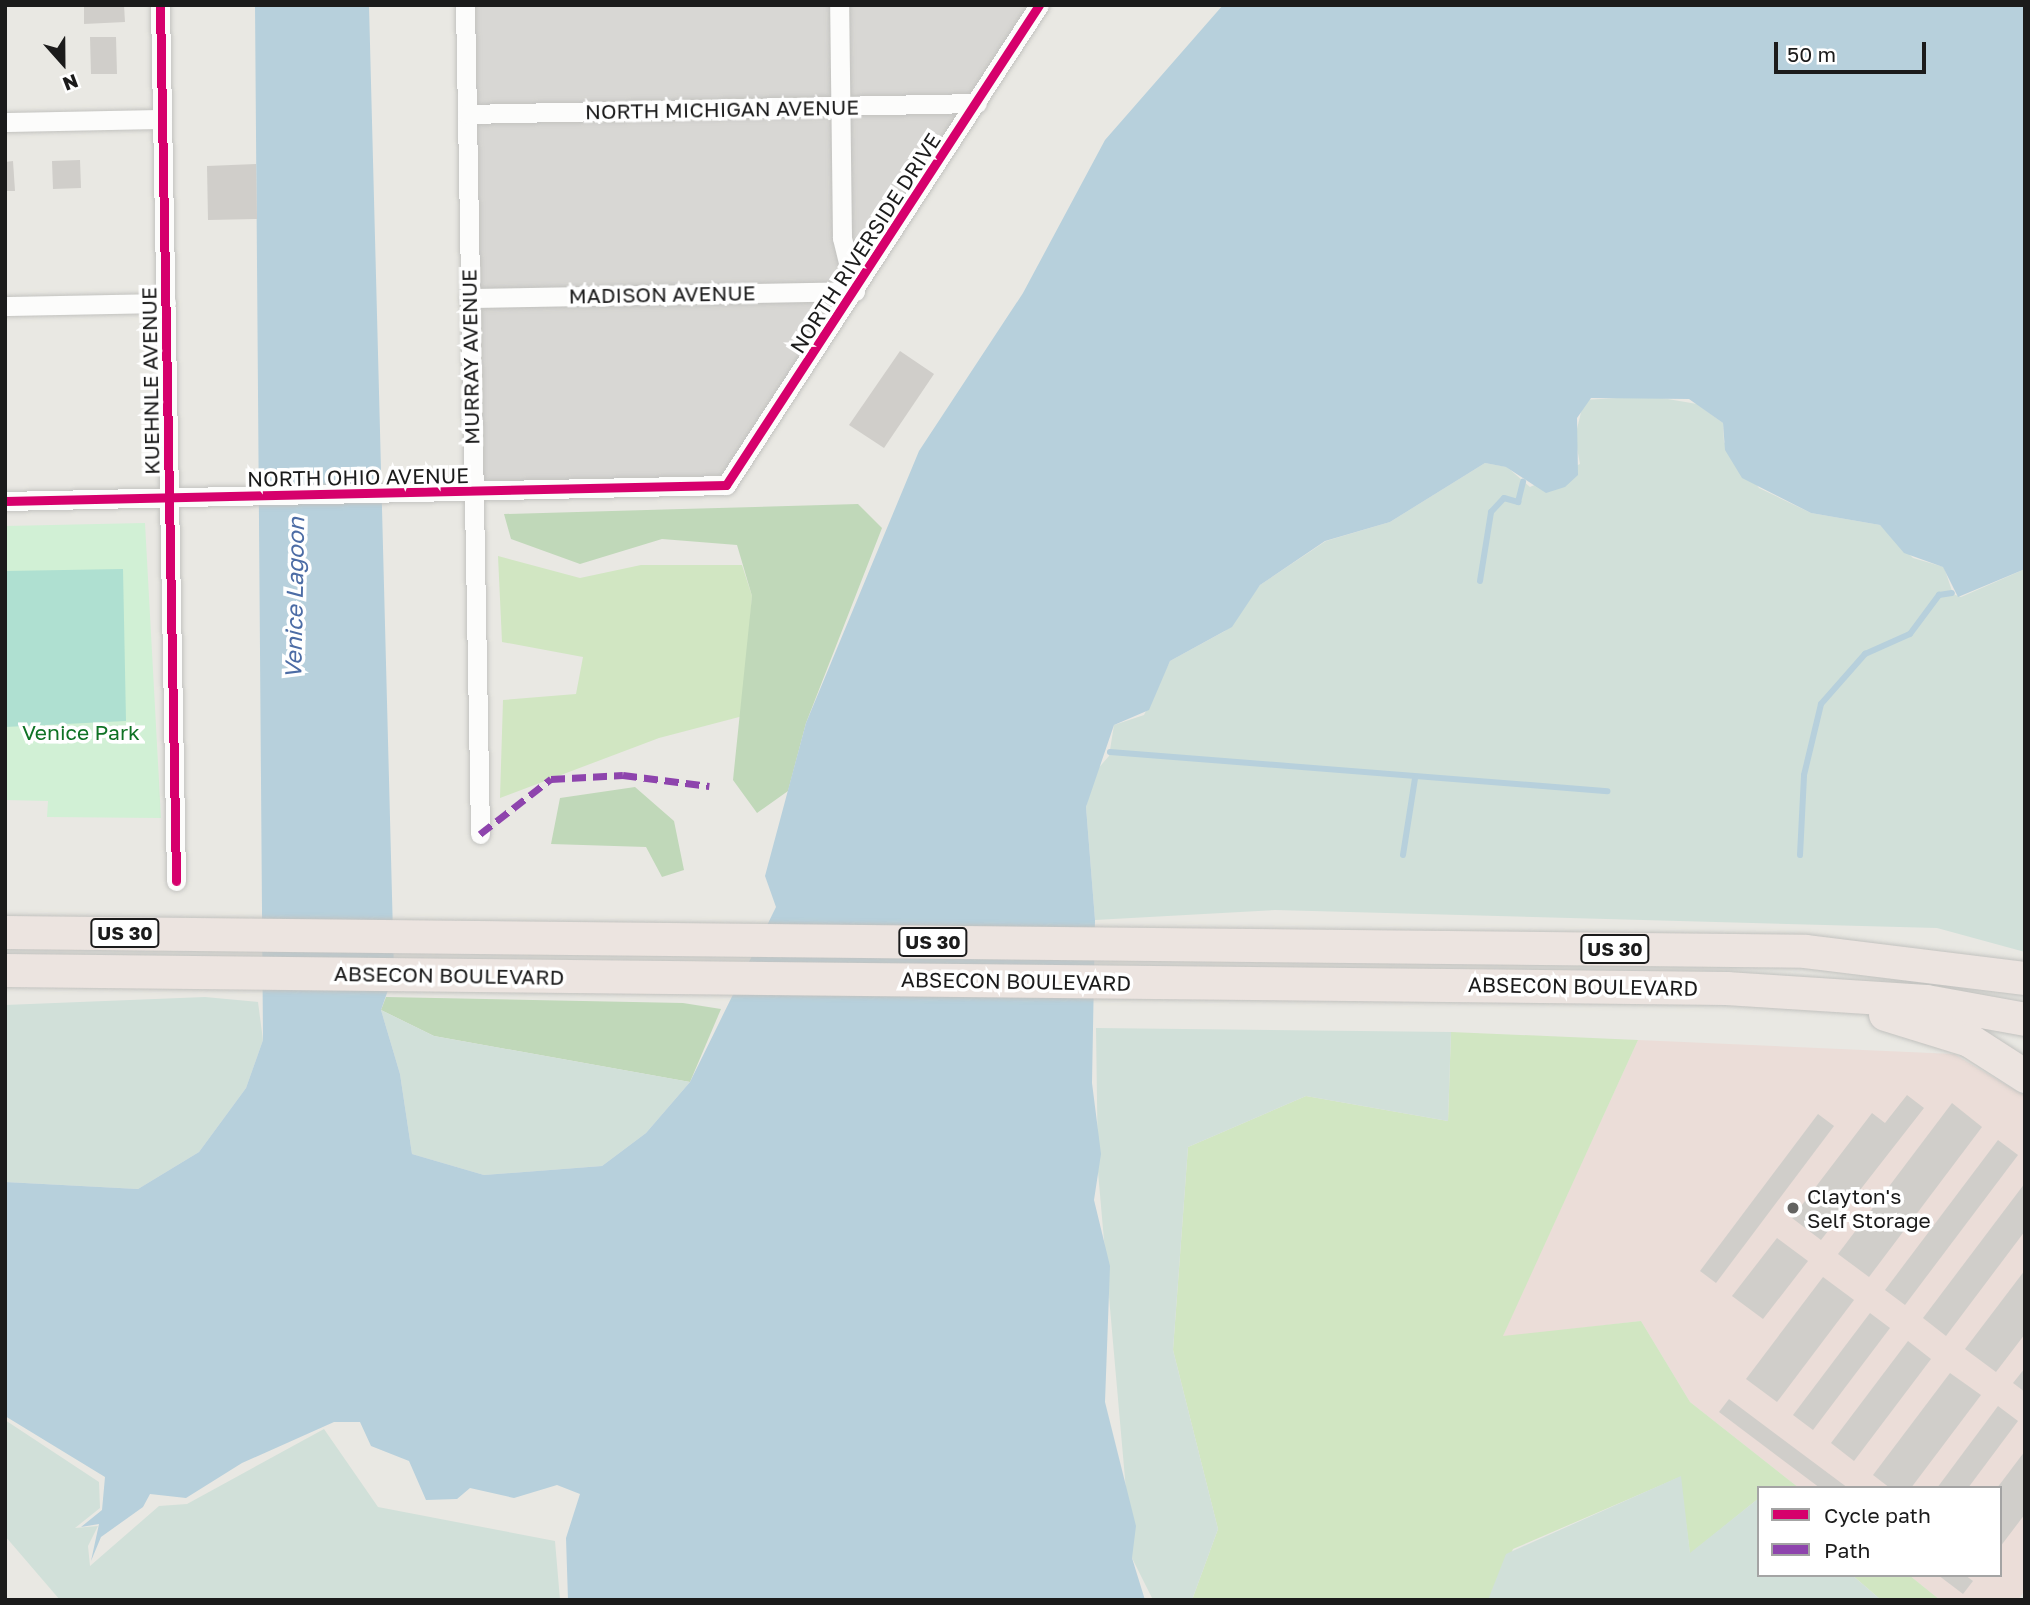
<!DOCTYPE html>
<style>
body{margin:0}
#map{position:relative;width:2030px;height:1605px;overflow:hidden;background:#e9e8e3;font-family:"Golos Text",sans-serif}
div>[style]{position:absolute}
.residential>*{inset:0;background:#d8d7d4}
.commercial>*{inset:0;background:#ebddd8}
.grass>*{inset:0;background:#d1e6c2}
.forest>*{inset:0;background:#c0d8b9}
.wetland>*{inset:0;background:#d1e0d9}
.park>*{inset:0;background:#d1f0d5}
.pitch>*{inset:0;background:#afe0d1}
.water>*{inset:0;background:#b7d0dc}
.stream>*{height:6px;margin:-3px;padding:0 3px;transform-origin:3px;border-radius:3px;background:#b7d0dc}
.building>*{inset:0;background:#d0ceca}
.roads{filter:drop-shadow(0 0 2px #c2c2bf) drop-shadow(0 0 2px #c2c2bf)}
.minor>*{height:19px;margin:-9.5px;padding:0 9.5px;transform-origin:9.5px;border-radius:9.5px;background:#fcfcfb}
.trunk>*{height:33px;margin:-16.5px;padding:0 16.5px;transform-origin:16.5px;border-radius:16.5px;background:#ece4e0}
.quiet>*{height:7px;margin-top:-3.5px;transform-origin:0;background:repeating-linear-gradient(90deg,#8e44ad 0 14px,transparent 0 21px)}
.cycleway>*{height:9px;margin:-4.5px;padding:0 4.5px;transform-origin:4.5px;border-radius:4.5px;background:#d6006c}
.dots>*{width:19px;height:19px;translate:-50% -50%;box-sizing:border-box;border:4px solid #fff;border-radius:50%}
span{translate:-50% -50%;white-space:nowrap;text-align:center;line-height:1.15;-webkit-text-stroke:7px #fff;paint-order:stroke}
.shield-label span{padding:2px 5px;background:#fff;border:2px solid;border-radius:5px;-webkit-text-stroke-width:0}
.shield-label{font-size:19px;color:#1b1b1b;font-weight:700}
.street-label{font-size:21px;color:#1b1b1b}
.park-label{font-size:21px;color:#0f7225}
.poi-label{font-size:21px;color:#1b1b1b}
.left{translate:0 -50%;text-align:left}
.water-label{font-size:23px;color:#4c6ca5;font-style:italic}
.frame{position:absolute;inset:0;border:7px solid #1b1b1b;pointer-events:none}
.legend{position:absolute;left:1757px;top:1486px;width:245px;height:91px;box-sizing:border-box;background:#fff;border:2px solid #a4a4a4;margin:0;padding:9px 12px;list-style:none;font-size:21px;color:#1b1b1b}
.legend li{display:flex;align-items:center;gap:14px;height:35px}
.legend b{width:35px;border:2px solid #a4a4a4}
.north{position:absolute;left:28px;top:28px;width:70px;height:70px;-webkit-text-stroke:5px #fff;paint-order:stroke;rotate:159deg;font-size:19px;font-weight:700;line-height:28px;text-align:center;color:#1b1b1b}
.north::after{content:'';display:block;margin:auto;width:24px;height:32px;background:#1b1b1b;clip-path:polygon(50% 0,100% 100%,50% 72%,0 100%)}
.scale{position:absolute;left:1774px;top:42px;width:152px;height:32px;box-sizing:border-box;border:4px solid #1b1b1b;border-top:0;padding-left:9px;font-size:21px;line-height:24px;white-space:nowrap;color:#1b1b1b;-webkit-text-stroke:5px #fff;paint-order:stroke}
</style>
<div id="map">
<div class="residential">
<i style="clip-path:polygon(465px 5px,1039px 5px,735px 476px,472px 492px)"></i>
</div>
<div class="commercial">
<i style="clip-path:polygon(1638px 1040px,1954px 1054px,2025px 1096px,2025px 1590px,2018px 1600px,1940px 1600px,1909px 1575px,2000px 1575px,2000px 1488px,1799px 1488px,1690px 1402px,1641px 1321px,1502px 1337px)"></i>
</div>
<div class="grass">
<i style="clip-path:polygon(498px 556px,580px 578px,641px 565px,742px 565px,752px 596px,743px 716px,659px 738px,500px 798px,503px 700px,576px 694px,583px 657px,502px 642px)"></i>
<i style="clip-path:polygon(1451px 1032px,1638px 1040px,1503px 1336px,1641px 1321px,1690px 1402px,1799px 1488px,1759px 1488px,1759px 1498px,1690px 1554px,1680px 1477px,1513px 1549px,1491px 1600px,1192px 1600px,1218px 1529px,1173px 1350px,1188px 1147px,1306px 1096px,1448px 1121px)"></i>
<i style="clip-path:polygon(1852px 1575px,1909px 1575px,1940px 1600px,1881px 1600px)"></i>
</div>
<div class="forest">
<i style="clip-path:polygon(858px 504px,882px 528px,806px 723px,788px 791px,757px 813px,733px 780px,752px 596px,737px 545px,662px 539px,580px 564px,511px 539px,504px 514px)"></i>
<i style="clip-path:polygon(635px 787px,674px 821px,684px 870px,662px 877px,646px 847px,551px 844px,560px 798px)"></i>
<i style="clip-path:polygon(386px 997px,683px 1003px,721px 1009px,690px 1082px,434px 1036px,381px 1010px)"></i>
</div>
<div class="wetland">
<i style="clip-path:polygon(1650px 396px,1697px 404px,1723px 423px,1724px 442px,1759px 488px,1811px 513px,1880px 525px,1913px 558px,1944px 567px,1953px 594px,1961px 597px,2025px 569px,2025px 952px,1937px 928px,1275px 910px,1095px 920px,1086px 807px,1095px 772px,1109px 756px,1114px 725px,1144px 715px,1170px 661px,1225px 631px,1260px 585px,1326px 541px,1390px 522px,1485px 463px,1507px 467px,1530px 487px,1580px 464px,1575px 437px,1584px 400px)"></i>
<i style="clip-path:polygon(205px 997px,258px 1002px,263px 1040px,246px 1088px,199px 1152px,138px 1189px,5px 1182px,5px 1005px)"></i>
<i style="clip-path:polygon(381px 1010px,434px 1036px,690px 1082px,646px 1133px,602px 1166px,484px 1175px,412px 1154px,400px 1074px)"></i>
<i style="clip-path:polygon(1096px 1028px,1451px 1032px,1448px 1121px,1306px 1096px,1188px 1147px,1173px 1350px,1218px 1529px,1192px 1600px,1153px 1600px,1132px 1558px,1098px 1172px)"></i>
<i style="clip-path:polygon(5px 1420px,99px 1482px,100px 1508px,75px 1528px,98px 1526px,88px 1546px,90px 1566px,159px 1506px,187px 1504px,324px 1429px,378px 1507px,555px 1541px,560px 1600px,60px 1600px,5px 1536px)"></i>
<i style="clip-path:polygon(1681px 1476px,1690px 1553px,1759px 1498px,1759px 1575px,1852px 1575px,1881px 1600px,1488px 1600px,1506px 1554px)"></i>
</div>
<div class="park">
<i style="clip-path:polygon(145px 523px,161px 818px,47px 817px,48px 801px,5px 800px,5px 526px)"></i>
</div>
<div class="pitch">
<i style="clip-path:polygon(123px 569px,126px 721px,5px 727px,5px 571px)"></i>
</div>
<div class="water">
<i style="clip-path:polygon(255px 5px,369px 5px,394px 973px,381px 1010px,400px 1074px,412px 1154px,484px 1175px,602px 1166px,646px 1133px,690px 1082px,776px 907px,765px 876px,806px 723px,919px 451px,1023px 293px,1105px 140px,1223px 5px,2025px 5px,2025px 569px,1958px 597px,1943px 567px,1904px 553px,1880px 525px,1811px 513px,1742px 478px,1725px 450px,1723px 423px,1689px 399px,1591px 398px,1577px 418px,1578px 475px,1565px 487px,1546px 493px,1506px 467px,1485px 463px,1390px 522px,1325px 541px,1260px 585px,1232px 627px,1170px 661px,1149px 710px,1114px 725px,1086px 807px,1095px 920px,1092px 1083px,1101px 1154px,1094px 1200px,1110px 1266px,1105px 1402px,1136px 1526px,1132px 1558px,1145px 1600px,568px 1600px,566px 1538px,580px 1494px,557px 1485px,514px 1498px,470px 1488px,457px 1499px,426px 1500px,409px 1461px,371px 1446px,360px 1422px,334px 1422px,242px 1463px,186px 1498px,150px 1494px,143px 1507px,101px 1537px,91px 1561px,99px 1524px,81px 1527px,102px 1510px,105px 1477px,5px 1416px,5px 1182px,138px 1189px,199px 1152px,246px 1088px,263px 1040px)"></i>
</div>
<div class="stream">
<i style="left:1480px;top:581px;width:70px;rotate:-80.9deg"></i>
<i style="left:1491px;top:512px;width:19px;rotate:-47deg"></i>
<i style="left:1504px;top:498px;width:15px;rotate:16deg"></i>
<i style="left:1518px;top:502px;width:21px;rotate:-76deg"></i>
<i style="left:1110px;top:752px;width:499px;rotate:4.5deg"></i>
<i style="left:1403px;top:855px;width:78px;rotate:-81.1deg"></i>
<i style="left:1800px;top:855px;width:80px;rotate:-87.1deg"></i>
<i style="left:1804px;top:775px;width:73px;rotate:-76.5deg"></i>
<i style="left:1821px;top:704px;width:67px;rotate:-48.7deg"></i>
<i style="left:1865px;top:654px;width:49px;rotate:-24deg"></i>
<i style="left:1910px;top:634px;width:49px;rotate:-53.4deg"></i>
<i style="left:1939px;top:595px;width:13px;rotate:-9deg"></i>
</div>
<div class="building">
<i style="clip-path:polygon(84px 5px,124px 5px,125px 22px,84px 24px)"></i>
<i style="clip-path:polygon(90px 37px,116px 37px,117px 74px,91px 74px)"></i>
<i style="clip-path:polygon(80px 160px,81px 188px,53px 189px,52px 161px)"></i>
<i style="clip-path:polygon(13px 161px,15px 191px,5px 191px,5px 162px)"></i>
<i style="clip-path:polygon(256px 164px,257px 219px,208px 220px,207px 166px)"></i>
<i style="clip-path:polygon(900px 351px,934px 374px,884px 448px,849px 425px)"></i>
<i style="clip-path:polygon(1907px 1095px,1924px 1108px,1821px 1240px,1792px 1218px,1872px 1113px,1885px 1123px)"></i>
<i style="clip-path:polygon(1952px 1103px,1982px 1127px,1869px 1277px,1838px 1254px)"></i>
<i style="clip-path:polygon(1818px 1114px,1834px 1126px,1716px 1283px,1700px 1271px)"></i>
<i style="clip-path:polygon(1998px 1140px,2018px 1155px,1905px 1305px,1885px 1290px)"></i>
<i style="clip-path:polygon(2025px 1183px,2025px 1231px,1946px 1336px,1923px 1318px)"></i>
<i style="clip-path:polygon(1777px 1238px,1808px 1261px,1763px 1319px,1732px 1296px)"></i>
<i style="clip-path:polygon(2025px 1270px,2025px 1334px,1996px 1372px,1965px 1349px)"></i>
<i style="clip-path:polygon(1823px 1277px,1854px 1300px,1777px 1402px,1746px 1379px)"></i>
<i style="clip-path:polygon(1870px 1313px,1890px 1328px,1813px 1430px,1793px 1415px)"></i>
<i style="clip-path:polygon(1908px 1341px,1931px 1359px,1854px 1461px,1831px 1443px)"></i>
<i style="clip-path:polygon(2025px 1368px,2025px 1392px,2013px 1383px)"></i>
<i style="clip-path:polygon(1950px 1373px,1981px 1395px,1911px 1488px,1890px 1488px,1873px 1475px)"></i>
<i style="clip-path:polygon(1729px 1399px,1848px 1488px,1820px 1488px,1719px 1412px)"></i>
<i style="clip-path:polygon(1998px 1406px,2018px 1421px,1968px 1488px,1937px 1488px)"></i>
<i style="clip-path:polygon(2025px 1451px,2025px 1514px,2000px 1547px,1997px 1488px)"></i>
<i style="clip-path:polygon(1938px 1575px,1965px 1575px,1973px 1581px,1963px 1594px)"></i>
</div>
<div class="roads">
<div class="minor">
<i style="left:160px;top:5px;width:876px;rotate:88.95deg"></i>
<i style="left:465px;top:5px;width:829px;rotate:88.96deg"></i>
<i style="left:467px;top:114px;width:510px;rotate:-1.24deg"></i>
<i style="left:5px;top:122px;width:157px;rotate:-1.1deg"></i>
<i style="left:469px;top:298px;width:386px;rotate:-1deg"></i>
<i style="left:855px;top:291px;width:55px;rotate:-103.8deg"></i>
<i style="left:842px;top:238px;width:233px;rotate:-90.7deg"></i>
<i style="left:5px;top:306px;width:161px;rotate:-1.1deg"></i>
<i style="left:5px;top:501px;width:721px;rotate:-1.27deg"></i>
<i style="left:726px;top:485px;width:573px;rotate:-56.89deg"></i>
</div>
<div class="trunk">
<i style="left:5px;top:932px;width:1800px;rotate:0.6deg"></i>
<i style="left:1805px;top:951px;width:222px;rotate:7deg"></i>
<i style="left:5px;top:970px;width:1721px;rotate:0.6deg"></i>
<i style="left:1726px;top:988px;width:200px;rotate:3.7deg"></i>
<i style="left:1926px;top:1001px;width:101px;rotate:10.3deg"></i>
<i style="left:1885px;top:1014px;width:88px;rotate:17.2deg"></i>
<i style="left:1969px;top:1040px;width:67px;rotate:32.7deg"></i>
</div>
</div>
<div class="quiet">
<i style="left:480px;top:834px;width:90px;rotate:-37.8deg"></i>
<i style="left:551px;top:779px;width:72px;rotate:-3.2deg"></i>
<i style="left:623px;top:775px;width:87px;rotate:7.3deg"></i>
</div>
<div class="cycleway">
<i style="left:160px;top:5px;width:876px;rotate:88.95deg"></i>
<i style="left:5px;top:501px;width:721px;rotate:-1.27deg"></i>
<i style="left:726px;top:485px;width:573px;rotate:-56.89deg"></i>
</div>
<div class="dots">
<i style="left:1793px;top:1208px;background:#636361"></i>
</div>
<div class="shield-label">
<span style="left:125px;top:933px">US 30</span>
<span style="left:933px;top:942px">US 30</span>
<span style="left:1615px;top:949px">US 30</span>
</div>
<div class="street-label">
<span style="left:722px;top:109px;rotate:-1deg">NORTH MICHIGAN AVENUE</span>
<span style="left:865px;top:243px;rotate:-57deg">NORTH RIVERSIDE DRIVE</span>
<span style="left:662px;top:294px;rotate:-1deg">MADISON AVENUE</span>
<span style="left:470px;top:357px;rotate:-91deg">MURRAY AVENUE</span>
<span style="left:150px;top:381px;rotate:-91deg">KUEHNLE AVENUE</span>
<span style="left:358px;top:477px;rotate:-1deg">NORTH OHIO AVENUE</span>
<span style="left:449px;top:975px;rotate:1deg">ABSECON BOULEVARD</span>
<span style="left:1016px;top:981px;rotate:1deg">ABSECON BOULEVARD</span>
<span style="left:1583px;top:986px;rotate:1deg">ABSECON BOULEVARD</span>
</div>
<div class="park-label">
<span style="left:81px;top:732px">Venice Park</span>
</div>
<div class="poi-label">
<span class="left" style="left:1807px;top:1208px">Clayton's<br>Self Storage</span>
</div>
<div class="water-label">
<span style="left:294px;top:598px;rotate:-89deg">Venice Lagoon</span>
</div>
<div class="frame"></div>
<ul class="legend">
<li><b style="height:9px;background:#d6006c"></b>Cycle path</li>
<li><b style="height:9px;background:#8e44ad"></b>Path</li>
</ul>
<div class="north">N</div>
<div class="scale">50 m</div>
</div>
